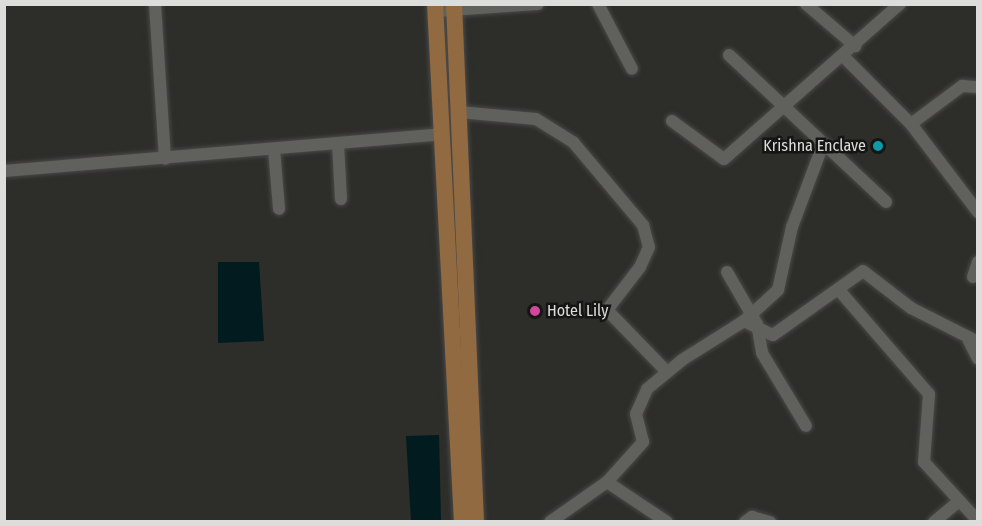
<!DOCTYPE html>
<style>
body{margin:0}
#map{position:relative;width:982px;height:526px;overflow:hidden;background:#2d2d2a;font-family:"Fira Sans Condensed",sans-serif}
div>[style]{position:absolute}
.water>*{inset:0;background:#011b1e}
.roads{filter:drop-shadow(0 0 2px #4a4947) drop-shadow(0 0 2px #4a4947)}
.minor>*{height:12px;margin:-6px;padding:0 6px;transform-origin:6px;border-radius:6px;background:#60605d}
.major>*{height:16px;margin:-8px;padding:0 8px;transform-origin:8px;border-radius:8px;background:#916a41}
.dots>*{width:16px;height:16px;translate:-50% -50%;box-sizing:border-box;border:3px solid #151514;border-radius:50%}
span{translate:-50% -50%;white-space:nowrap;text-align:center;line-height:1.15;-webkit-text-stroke:5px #151514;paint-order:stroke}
.poi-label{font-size:16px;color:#dddddb}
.right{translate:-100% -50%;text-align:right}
.left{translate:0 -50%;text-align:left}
.frame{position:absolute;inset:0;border:6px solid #dddddb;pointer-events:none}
</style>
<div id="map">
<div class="water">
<i style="clip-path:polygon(218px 262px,259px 262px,264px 341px,218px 343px)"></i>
<i style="clip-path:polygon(439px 435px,441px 521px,411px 521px,406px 436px)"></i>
</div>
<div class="roads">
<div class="minor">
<i style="left:155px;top:4px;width:155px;rotate:86.3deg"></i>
<i style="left:598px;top:4px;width:73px;rotate:62.4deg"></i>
<i style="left:806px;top:4px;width:65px;rotate:40.6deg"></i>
<i style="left:435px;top:11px;width:103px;rotate:-3.9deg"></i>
<i style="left:729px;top:55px;width:215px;rotate:43.1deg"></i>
<i style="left:844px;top:57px;width:95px;rotate:45deg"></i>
<i style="left:911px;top:124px;width:111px;rotate:52.7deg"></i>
<i style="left:459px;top:112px;width:77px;rotate:5.2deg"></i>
<i style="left:536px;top:119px;width:44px;rotate:31.9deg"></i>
<i style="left:573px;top:142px;width:109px;rotate:49.9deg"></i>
<i style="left:643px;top:225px;width:23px;rotate:75deg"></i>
<i style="left:649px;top:247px;width:22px;rotate:114deg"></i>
<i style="left:640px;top:267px;width:54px;rotate:127.5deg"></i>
<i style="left:607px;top:310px;width:86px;rotate:45.9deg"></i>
<i style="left:672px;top:121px;width:64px;rotate:36.2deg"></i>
<i style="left:724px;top:159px;width:235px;rotate:-41.4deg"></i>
<i style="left:911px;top:124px;width:64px;rotate:-36.7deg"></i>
<i style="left:962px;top:86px;width:16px;rotate:4deg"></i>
<i style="left:338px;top:144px;width:55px;rotate:86.9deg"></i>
<i style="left:274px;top:149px;width:60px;rotate:85.2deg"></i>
<i style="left:4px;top:171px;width:439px;rotate:-4.8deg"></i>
<i style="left:727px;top:272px;width:60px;rotate:60deg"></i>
<i style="left:757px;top:324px;width:29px;rotate:80deg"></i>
<i style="left:762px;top:353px;width:85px;rotate:58.9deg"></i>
<i style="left:973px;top:277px;width:16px;rotate:-72deg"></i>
<i style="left:838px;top:289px;width:139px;rotate:49.1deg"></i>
<i style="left:929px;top:394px;width:68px;rotate:94.2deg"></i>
<i style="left:924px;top:462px;width:80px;rotate:47.5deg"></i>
<i style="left:744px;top:321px;width:46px;rotate:-42.4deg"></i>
<i style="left:778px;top:290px;width:65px;rotate:-77.5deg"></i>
<i style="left:792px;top:227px;width:85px;rotate:-69.4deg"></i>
<i style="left:969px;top:341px;width:20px;rotate:63deg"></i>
<i style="left:607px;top:482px;width:54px;rotate:-48deg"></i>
<i style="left:643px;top:442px;width:29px;rotate:-104deg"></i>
<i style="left:636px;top:414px;width:27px;rotate:-66deg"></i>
<i style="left:647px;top:389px;width:45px;rotate:-39.6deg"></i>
<i style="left:682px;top:360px;width:73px;rotate:-32.2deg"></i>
<i style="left:744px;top:321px;width:32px;rotate:26deg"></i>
<i style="left:773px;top:335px;width:110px;rotate:-35.4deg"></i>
<i style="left:863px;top:271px;width:61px;rotate:37.6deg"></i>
<i style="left:911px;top:308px;width:75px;rotate:26.9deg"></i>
<i style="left:550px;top:522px;width:70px;rotate:-35.1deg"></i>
<i style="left:607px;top:482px;width:72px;rotate:33.7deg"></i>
<i style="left:745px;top:522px;width:9px;rotate:-36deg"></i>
<i style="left:752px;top:517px;width:19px;rotate:16deg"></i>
<i style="left:934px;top:522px;width:33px;rotate:-40deg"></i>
</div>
<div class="major">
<i style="left:435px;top:4px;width:519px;rotate:87.02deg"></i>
<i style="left:454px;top:4px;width:518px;rotate:87.57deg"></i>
</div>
</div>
<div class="dots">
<i style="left:878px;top:146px;background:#0f9aa8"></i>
<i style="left:535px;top:311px;background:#d1479c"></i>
</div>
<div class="poi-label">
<span class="right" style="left:866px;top:146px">Krishna Enclave</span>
<span class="left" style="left:547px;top:311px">Hotel Lily</span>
</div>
<div class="frame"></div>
</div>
